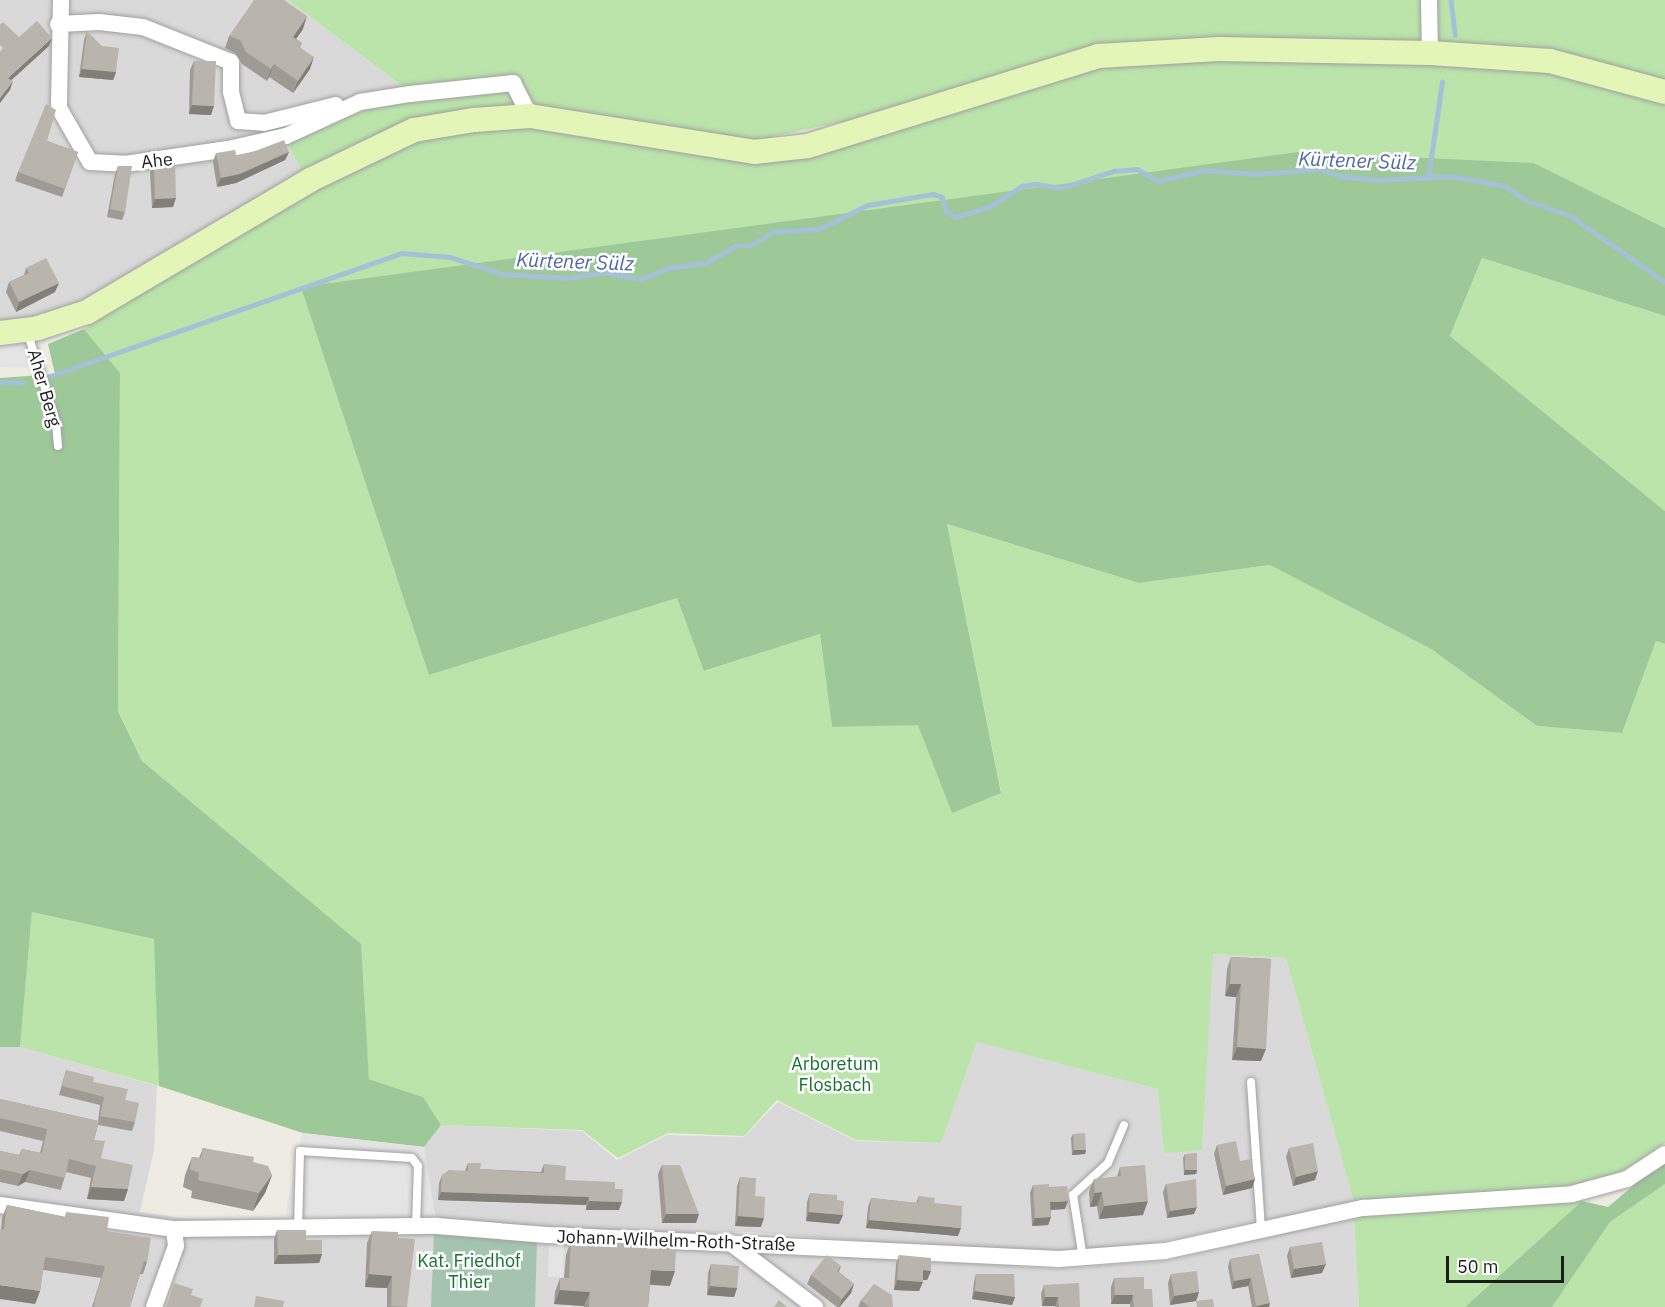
<!DOCTYPE html>
<meta charset="utf-8">
<style>
body{margin:0}
#map{position:relative;width:1665px;height:1307px;overflow:hidden;background:#edebe2;font-family:"IBM Plex Sans",sans-serif}
div>[style]{position:absolute}
.residential>*{inset:0;background:#dad9d9}
.grass>*{inset:0;background:#bae4aa}
.forest>*{inset:0;background:#9dc999}
.cemetery>*{inset:0;background:#a4c4b0}
.parking>*{inset:0;background:#e4e4e4}
.stream>*{height:4.5px;margin:-2.25px;padding:0 2.25px;transform-origin:2.25px;border-radius:2.25px;background:#a4c1d8}
.roads{filter:drop-shadow(0 0 2px #a0a0a0) drop-shadow(0 0 2px #a0a0a0)}
.service>*{height:8px;margin:-4px;padding:0 4px;transform-origin:4px;border-radius:4px;background:#fff}
.minor>*{height:16px;margin:-8px;padding:0 8px;transform-origin:8px;border-radius:8px;background:#fff}
.secondary>*{height:24px;margin:-12px;padding:0 12px;transform-origin:12px;border-radius:12px;background:#e4f5b8}
.wall>*{inset:0;background:#9f9b94}
.shaded-wall>*{inset:0;background:#827e78}
.building>*{inset:0;background:#b9b4ac}
span{translate:-50% -50%;white-space:nowrap;text-align:center;line-height:1.15;-webkit-text-stroke:5px #fff;paint-order:stroke}
.street-label{font-size:18px;color:#1c1c1c}
.park-label{font-size:18px;color:#12722e}
.water-label{font-size:20px;color:#4f67a4;font-style:italic}
.scale{position:absolute;left:1446px;top:1256px;width:118px;height:27px;box-sizing:border-box;border:3px solid #1c1c1c;border-top:0;padding-left:8px;font-size:18px;line-height:21px;white-space:nowrap;color:#1c1c1c;-webkit-text-stroke:4px #fff;paint-order:stroke}
</style>
<div id="map">
<div class="residential">
<i style="clip-path:polygon(0 0,288px 0,409px 91px,285px 140px,306px 178px,84px 307px,0 327px)"></i>
<i style="clip-path:polygon(1212px 954px,1286px 958px,1354px 1202px,1134px 1247px,1060px 1253px,973px 1250px,750px 1232px,557px 1235px,1056px 1269px,1171px 1260px,1354px 1217px,1359px 1307px,0 1307px,0 1047px,20px 1047px,157px 1086px,154px 1150px,140px 1212px,191px 1219px,436px 1226px,424px 1147px,441px 1125px,582px 1131px,617px 1160px,667px 1135px,744px 1137px,778px 1102px,856px 1141px,941px 1143px,977px 1042px,1158px 1089px,1164px 1152px,1202px 1150px)"></i>
</div>
<div class="grass">
<i style="clip-path:polygon(288px 0,1425px 0,1426px 47px,1097px 45px,845px 121px,756px 140px,532px 114px,515px 84px,409px 91px)"></i>
<i style="clip-path:polygon(1433px 0,1665px 0,1665px 81px,1433px 48px)"></i>
<i style="clip-path:polygon(1221px 52px,1549px 68px,1665px 98px,1665px 228px,1534px 163px,429px 675px,677px 598px,705px 671px,820px 634px,832px 727px,918px 724px,1001px 792px,947px 524px,1139px 583px,1270px 565px,1431px 649px,1537px 726px,1622px 733px,1656px 641px,1665px 644px,1665px 1143px,1614px 1177px,1580px 1186px,1354px 1202px,1286px 958px,1213px 954px,1202px 1150px,1164px 1153px,1158px 1089px,977px 1042px,941px 1143px,856px 1140px,777px 1100px,744px 1136px,668px 1133px,618px 1158px,582px 1130px,441px 1125px,423px 1097px,369px 1079px,360px 944px,142px 761px,118px 710px,120px 373px,84px 329px,314px 185px,415px 133px,529px 119px,754px 156px,1098px 62px)"></i>
<i style="clip-path:polygon(511px 86px,523px 105px,475px 117px,306px 178px,285px 140px,360px 106px)"></i>
<i style="clip-path:polygon(1482px 258px,1665px 316px,1665px 511px,1450px 336px)"></i>
<i style="clip-path:polygon(32px 912px,155px 939px,159px 1086px,20px 1047px)"></i>
<i style="clip-path:polygon(1665px 1184px,1665px 1307px,1552px 1307px,1610px 1222px)"></i>
<i style="clip-path:polygon(1582px 1201px,1465px 1307px,1359px 1307px,1354px 1217px)"></i>
</div>
<div class="forest">
<i style="clip-path:polygon(1298px 152px,1534px 163px,1665px 228px,1665px 316px,1482px 258px,1450px 336px,1665px 511px,1665px 644px,1656px 641px,1622px 733px,1537px 726px,1431px 649px,1270px 565px,1139px 583px,947px 524px,1001px 793px,952px 813px,918px 725px,832px 727px,820px 634px,704px 671px,677px 598px,429px 675px,301px 287px)"></i>
<i style="clip-path:polygon(84px 329px,120px 373px,118px 711px,142px 761px,361px 944px,369px 1079px,423px 1097px,441px 1125px,424px 1147px,303px 1133px,159px 1086px,154px 939px,32px 912px,20px 1047px,0 1047px,0 378px,55px 374px,48px 344px)"></i>
<i style="clip-path:polygon(1665px 1159px,1665px 1184px,1610px 1222px,1552px 1307px,1465px 1307px,1582px 1201px,1608px 1207px)"></i>
</div>
<div class="cemetery">
<i style="clip-path:polygon(434px 1234px,537px 1242px,535px 1307px,431px 1307px)"></i>
</div>
<div class="parking">
<i style="clip-path:polygon(24px 339px,33px 368px,0 367px,0 340px)"></i>
<i style="clip-path:polygon(302px 1133px,424px 1147px,436px 1221px,285px 1216px)"></i>
<i style="clip-path:polygon(549px 1243px,564px 1243px,563px 1277px,548px 1277px)"></i>
</div>
<div class="stream">
<i style="left:1451px;top:0;width:35px;rotate:83deg"></i>
<i style="left:1428px;top:179px;width:98px;rotate:-81.8deg"></i>
<i style="left:45px;top:378px;width:378px;rotate:-19.3deg"></i>
<i style="left:402px;top:253px;width:48px;rotate:4.8deg"></i>
<i style="left:450px;top:257px;width:55px;rotate:18.1deg"></i>
<i style="left:502px;top:274px;width:66px;rotate:3.5deg"></i>
<i style="left:568px;top:278px;width:36px;rotate:-9deg"></i>
<i style="left:604px;top:272px;width:38px;rotate:11deg"></i>
<i style="left:641px;top:279px;width:29px;rotate:-22deg"></i>
<i style="left:668px;top:268px;width:37px;rotate:-8deg"></i>
<i style="left:705px;top:263px;width:35px;rotate:-29deg"></i>
<i style="left:736px;top:246px;width:14px"></i>
<i style="left:750px;top:246px;width:26px;rotate:-32deg"></i>
<i style="left:772px;top:232px;width:47px;rotate:-3.7deg"></i>
<i style="left:819px;top:229px;width:55px;rotate:-26.1deg"></i>
<i style="left:868px;top:205px;width:66px;rotate:-9.6deg"></i>
<i style="left:933px;top:194px;width:9px;rotate:18deg"></i>
<i style="left:942px;top:197px;width:16px;rotate:72deg"></i>
<i style="left:947px;top:212px;width:10px;rotate:29deg"></i>
<i style="left:956px;top:217px;width:37px;rotate:-17deg"></i>
<i style="left:991px;top:206px;width:37px;rotate:-33deg"></i>
<i style="left:1022px;top:186px;width:14px;rotate:-8deg"></i>
<i style="left:1036px;top:184px;width:26px;rotate:9deg"></i>
<i style="left:1062px;top:188px;width:55px;rotate:-18.1deg"></i>
<i style="left:1114px;top:171px;width:23px;rotate:-5deg"></i>
<i style="left:1137px;top:169px;width:25px;rotate:29deg"></i>
<i style="left:1159px;top:181px;width:46px;rotate:-13.7deg"></i>
<i style="left:1204px;top:170px;width:52px;rotate:4.4deg"></i>
<i style="left:1256px;top:174px;width:65px;rotate:-4.4deg"></i>
<i style="left:1321px;top:169px;width:20px;rotate:20deg"></i>
<i style="left:1340px;top:176px;width:38px;rotate:6deg"></i>
<i style="left:1378px;top:180px;width:73px;rotate:-3.1deg"></i>
<i style="left:1451px;top:176px;width:55px;rotate:10.5deg"></i>
<i style="left:1505px;top:186px;width:25px;rotate:34deg"></i>
<i style="left:1526px;top:200px;width:48px;rotate:19.6deg"></i>
<i style="left:1571px;top:216px;width:115px;rotate:35.1deg"></i>
<i style="left:0;top:382px;width:23px;rotate:2deg"></i>
</div>
<div class="roads">
<div class="service">
<i style="left:27px;top:331px;width:96px;rotate:72.5deg"></i>
<i style="left:56px;top:423px;width:23px;rotate:85deg"></i>
<i style="left:1251px;top:1082px;width:146px;rotate:86.1deg"></i>
<i style="left:298px;top:1228px;width:77px;rotate:-88.5deg"></i>
<i style="left:300px;top:1151px;width:112px;rotate:3.6deg"></i>
<i style="left:412px;top:1158px;width:10px;rotate:53deg"></i>
<i style="left:418px;top:1166px;width:60px;rotate:91.9deg"></i>
<i style="left:1083px;top:1258px;width:64px;rotate:-99deg"></i>
<i style="left:1073px;top:1195px;width:47px;rotate:-42.4deg"></i>
<i style="left:1108px;top:1163px;width:41px;rotate:-67.2deg"></i>
</div>
<div class="minor">
<i style="left:61px;top:0;width:108px;rotate:91.1deg"></i>
<i style="left:59px;top:108px;width:62px;rotate:60.1deg"></i>
<i style="left:90px;top:162px;width:35px;rotate:3deg"></i>
<i style="left:125px;top:164px;width:104px;rotate:-8.3deg"></i>
<i style="left:228px;top:149px;width:59px;rotate:-12.6deg"></i>
<i style="left:286px;top:136px;width:81px;rotate:-24.7deg"></i>
<i style="left:360px;top:102px;width:51px;rotate:-9.1deg"></i>
<i style="left:410px;top:94px;width:104px;rotate:-6.1deg"></i>
<i style="left:513px;top:83px;width:37px;rotate:63deg"></i>
<i style="left:1429px;top:0;width:53px;rotate:88.9deg"></i>
<i style="left:58px;top:24px;width:41px;rotate:-2.8deg"></i>
<i style="left:99px;top:22px;width:44px;rotate:6.5deg"></i>
<i style="left:143px;top:27px;width:95px;rotate:21.7deg"></i>
<i style="left:231px;top:62px;width:30px;rotate:90deg"></i>
<i style="left:231px;top:92px;width:30px;rotate:76deg"></i>
<i style="left:238px;top:121px;width:26px;rotate:4deg"></i>
<i style="left:264px;top:123px;width:74px;rotate:-14deg"></i>
<i style="left:0;top:1205px;width:176px;rotate:7.9deg"></i>
<i style="left:174px;top:1229px;width:263px;rotate:-0.7deg"></i>
<i style="left:437px;top:1226px;width:110px;rotate:4.7deg"></i>
<i style="left:547px;top:1235px;width:513px;rotate:2.68deg"></i>
<i style="left:1059px;top:1259px;width:106px;rotate:-4.3deg"></i>
<i style="left:1165px;top:1251px;width:203px;rotate:-12.3deg"></i>
<i style="left:1363px;top:1208px;width:209px;rotate:-3.8deg"></i>
<i style="left:1572px;top:1194px;width:57px;rotate:-15.3deg"></i>
<i style="left:1627px;top:1179px;width:45px;rotate:-33.3deg"></i>
<i style="left:729px;top:1242px;width:108px;rotate:37.1deg"></i>
<i style="left:154px;top:1307px;width:65px;rotate:-70.2deg"></i>
<i style="left:176px;top:1246px;width:17px;rotate:-97deg"></i>
</div>
<div class="secondary">
<i style="left:0;top:333px;width:38px;rotate:-7deg"></i>
<i style="left:38px;top:328px;width:52px;rotate:-18.1deg"></i>
<i style="left:87px;top:312px;width:259px;rotate:-30.6deg"></i>
<i style="left:310px;top:180px;width:115px;rotate:-25.7deg"></i>
<i style="left:414px;top:130px;width:61px;rotate:-9.5deg"></i>
<i style="left:474px;top:120px;width:56px;rotate:-4.1deg"></i>
<i style="left:530px;top:116px;width:227px;rotate:9.1deg"></i>
<i style="left:754px;top:152px;width:54px;rotate:-6.3deg"></i>
<i style="left:808px;top:146px;width:304px;rotate:-17.2deg"></i>
<i style="left:1098px;top:56px;width:121px;rotate:-3.3deg"></i>
<i style="left:1219px;top:49px;width:211px;rotate:1.1deg"></i>
<i style="left:1430px;top:53px;width:120px;rotate:3.8deg"></i>
<i style="left:1550px;top:61px;width:119px;rotate:15.1deg"></i>
</div>
</div>
<div class="wall">
<i style="clip-path:polygon(303px 29px,296px 39px,302px 43px,300px 47px,310px 69px,293px 93px,269px 77px,267px 81px,242px 64px,235px 53px,225px 48px,229px 36px)"></i>
<i style="clip-path:polygon(87px 31px,116px 72px,113px 80px,79px 77px,84px 40px)"></i>
<i style="clip-path:polygon(194px 61px,211px 115px,189px 114px,190px 70px)"></i>
<i style="clip-path:polygon(47px 141px,78px 152px,62px 197px,15px 181px,18px 172px)"></i>
<i style="clip-path:polygon(289px 152px,285px 160px,236px 183px,217px 187px,213px 162px,216px 153px,237px 158px)"></i>
<i style="clip-path:polygon(154px 163px,173px 207px,152px 208px,150px 172px)"></i>
<i style="clip-path:polygon(118px 166px,125px 212px,122px 220px,107px 217px,115px 174px)"></i>
<i style="clip-path:polygon(26px 268px,55px 292px,16px 312px,6px 292px,9px 282px,24px 275px)"></i>
<i style="clip-path:polygon(1231px 957px,1271px 959px,1261px 1061px,1232px 1060px,1236px 997px,1225px 996px,1227px 969px)"></i>
<i style="clip-path:polygon(66px 1070px,93px 1082px,125px 1100px,135px 1122px,132px 1131px,98px 1125px,94px 1140px,101px 1158px,128px 1189px,124px 1201px,87px 1199px,91px 1178px,66px 1172px,61px 1190px,25px 1182px,18px 1186px,0 1182px,0 1151px,19px 1155px,22px 1149px,40px 1153px,43px 1141px,0 1131px,0 1099px,98px 1121px,100px 1105px,59px 1095px)"></i>
<i style="clip-path:polygon(1073px 1134px,1086px 1150px,1085px 1154px,1072px 1155px,1071px 1138px)"></i>
<i style="clip-path:polygon(1217px 1145px,1240px 1161px,1255px 1179px,1252px 1188px,1223px 1195px,1214px 1154px)"></i>
<i style="clip-path:polygon(203px 1148px,253px 1162px,272px 1175px,265px 1193px,253px 1211px,191px 1198px,192px 1191px,183px 1187px,185px 1175px,192px 1157px,199px 1158px)"></i>
<i style="clip-path:polygon(1289px 1148px,1315px 1180px,1293px 1186px,1286px 1157px)"></i>
<i style="clip-path:polygon(1185px 1154px,1197px 1170px,1196px 1174px,1184px 1175px,1183px 1158px)"></i>
<i style="clip-path:polygon(468px 1163px,480px 1169px,541px 1172px,544px 1164px,565px 1180px,615px 1189px,619px 1210px,586px 1210px,586px 1205px,438px 1200px,439px 1183px,442px 1175px,465px 1171px)"></i>
<i style="clip-path:polygon(662px 1165px,696px 1223px,662px 1223px,658px 1174px)"></i>
<i style="clip-path:polygon(1120px 1167px,1143px 1215px,1099px 1219px,1097px 1206px,1090px 1207px,1089px 1192px,1094px 1179px,1117px 1177px)"></i>
<i style="clip-path:polygon(740px 1177px,755px 1196px,761px 1227px,735px 1226px,737px 1186px)"></i>
<i style="clip-path:polygon(1166px 1184px,1194px 1214px,1167px 1218px,1163px 1192px)"></i>
<i style="clip-path:polygon(1033px 1185px,1065px 1209px,1051px 1210px,1051px 1217px,1048px 1225px,1032px 1226px,1030px 1193px)"></i>
<i style="clip-path:polygon(810px 1193px,837px 1200px,843px 1215px,839px 1224px,806px 1221px,807px 1202px)"></i>
<i style="clip-path:polygon(919px 1196px,934px 1203px,958px 1236px,866px 1228px,868px 1207px,871px 1198px,916px 1203px)"></i>
<i style="clip-path:polygon(7px 1205px,65px 1217px,66px 1212px,107px 1231px,147px 1262px,143px 1274px,140px 1274px,130px 1307px,92px 1307px,101px 1278px,43px 1270px,40px 1291px,35px 1304px,1px 1229px,2px 1218px)"></i>
<i style="clip-path:polygon(277px 1230px,306px 1240px,322px 1254px,319px 1263px,274px 1264px,274px 1239px)"></i>
<i style="clip-path:polygon(372px 1231px,398px 1238px,407px 1307px,387px 1307px,387px 1288px,365px 1287px,367px 1243px)"></i>
<i style="clip-path:polygon(571px 1240px,670px 1286px,650px 1285px,648px 1307px,584px 1307px,584px 1306px,554px 1304px,555px 1292px,560px 1278px,564px 1278px,566px 1255px)"></i>
<i style="clip-path:polygon(1290px 1247px,1322px 1273px,1291px 1278px,1287px 1256px)"></i>
<i style="clip-path:polygon(1259px 1254px,1269px 1307px,1252px 1307px,1248px 1286px,1232px 1289px,1228px 1267px,1230px 1259px)"></i>
<i style="clip-path:polygon(899px 1255px,931px 1271px,927px 1280px,923px 1280px,919px 1291px,894px 1290px,896px 1264px)"></i>
<i style="clip-path:polygon(711px 1264px,737px 1288px,734px 1297px,707px 1295px,708px 1273px)"></i>
<i style="clip-path:polygon(841px 1266px,839px 1272px,854px 1284px,851px 1293px,840px 1307px,837px 1307px,807px 1284px,811px 1275px)"></i>
<i style="clip-path:polygon(976px 1274px,1015px 1297px,1012px 1305px,972px 1299px,974px 1282px)"></i>
<i style="clip-path:polygon(1171px 1274px,1199px 1292px,1196px 1301px,1170px 1305px,1168px 1283px)"></i>
<i style="clip-path:polygon(1114px 1278px,1144px 1289px,1153px 1307px,1130px 1307px,1130px 1304px,1111px 1304px,1111px 1287px)"></i>
<i style="clip-path:polygon(1044px 1285px,1080px 1307px,1055px 1307px,1055px 1306px,1042px 1306px,1041px 1294px)"></i>
<i style="clip-path:polygon(861px 1300px,893px 1307px,858px 1307px)"></i>
</div>
<div class="shaded-wall">
<i style="clip-path:polygon(307px 16px,303px 29px,288px 50px,293px 37px)"></i>
<i style="clip-path:polygon(52px 38px,49px 46px,5px 86px,8px 78px)"></i>
<i style="clip-path:polygon(314px 57px,310px 69px,293px 93px,298px 81px)"></i>
<i style="clip-path:polygon(274px 64px,269px 77px,267px 81px,271px 69px)"></i>
<i style="clip-path:polygon(82px 69px,116px 72px,113px 80px,79px 77px)"></i>
<i style="clip-path:polygon(13px 81px,10px 90px,0 103px,0 98px)"></i>
<i style="clip-path:polygon(192px 105px,214px 106px,211px 115px,189px 114px)"></i>
<i style="clip-path:polygon(289px 152px,285px 160px,236px 183px,217px 187px,221px 178px)"></i>
<i style="clip-path:polygon(176px 198px,173px 207px,152px 208px,155px 199px)"></i>
<i style="clip-path:polygon(59px 283px,55px 292px,16px 312px,19px 302px)"></i>
<i style="clip-path:polygon(1230px 984px,1241px 984px,1236px 997px,1225px 996px)"></i>
<i style="clip-path:polygon(1237px 1047px,1266px 1049px,1261px 1061px,1232px 1060px)"></i>
<i style="clip-path:polygon(1074px 1150px,1086px 1150px,1085px 1154px,1072px 1155px)"></i>
<i style="clip-path:polygon(30px 1170px,25px 1182px,18px 1186px,23px 1174px)"></i>
<i style="clip-path:polygon(1185px 1170px,1197px 1170px,1196px 1174px,1184px 1175px)"></i>
<i style="clip-path:polygon(1318px 1171px,1315px 1180px,1293px 1186px,1296px 1177px)"></i>
<i style="clip-path:polygon(272px 1175px,265px 1193px,253px 1211px,259px 1193px)"></i>
<i style="clip-path:polygon(1255px 1179px,1252px 1188px,1223px 1195px,1226px 1186px)"></i>
<i style="clip-path:polygon(91px 1187px,128px 1189px,124px 1201px,87px 1199px)"></i>
<i style="clip-path:polygon(441px 1192px,589px 1197px,586px 1205px,438px 1200px)"></i>
<i style="clip-path:polygon(1102px 1192px,1097px 1206px,1090px 1207px,1095px 1193px)"></i>
<i style="clip-path:polygon(589px 1201px,622px 1202px,619px 1210px,586px 1210px)"></i>
<i style="clip-path:polygon(1068px 1201px,1065px 1209px,1047px 1210px,1050px 1202px)"></i>
<i style="clip-path:polygon(1148px 1201px,1143px 1215px,1099px 1219px,1104px 1206px)"></i>
<i style="clip-path:polygon(1197px 1207px,1194px 1214px,1167px 1218px,1170px 1211px)"></i>
<i style="clip-path:polygon(809px 1212px,843px 1215px,839px 1224px,806px 1221px)"></i>
<i style="clip-path:polygon(666px 1214px,699px 1214px,696px 1223px,662px 1223px)"></i>
<i style="clip-path:polygon(738px 1216px,764px 1218px,761px 1227px,735px 1226px)"></i>
<i style="clip-path:polygon(1051px 1217px,1048px 1225px,1032px 1226px,1035px 1218px)"></i>
<i style="clip-path:polygon(869px 1220px,961px 1228px,958px 1236px,866px 1228px)"></i>
<i style="clip-path:polygon(322px 1254px,319px 1263px,274px 1264px,278px 1255px)"></i>
<i style="clip-path:polygon(1326px 1264px,1322px 1273px,1291px 1278px,1294px 1269px)"></i>
<i style="clip-path:polygon(651px 1270px,675px 1271px,670px 1286px,645px 1284px)"></i>
<i style="clip-path:polygon(923px 1270px,931px 1271px,927px 1280px,920px 1280px)"></i>
<i style="clip-path:polygon(369px 1274px,392px 1276px,387px 1288px,365px 1287px)"></i>
<i style="clip-path:polygon(1251px 1278px,1248px 1286px,1232px 1289px,1234px 1281px)"></i>
<i style="clip-path:polygon(897px 1280px,923px 1282px,919px 1291px,894px 1290px)"></i>
<i style="clip-path:polygon(854px 1284px,851px 1293px,839px 1307px,842px 1299px)"></i>
<i style="clip-path:polygon(0 1285px,40px 1291px,35px 1304px,0 1299px)"></i>
<i style="clip-path:polygon(710px 1286px,737px 1288px,734px 1297px,707px 1295px)"></i>
<i style="clip-path:polygon(560px 1290px,590px 1292px,584px 1306px,554px 1304px)"></i>
<i style="clip-path:polygon(975px 1291px,1015px 1297px,1012px 1305px,972px 1299px)"></i>
<i style="clip-path:polygon(1199px 1292px,1196px 1301px,1170px 1305px,1174px 1296px)"></i>
<i style="clip-path:polygon(1115px 1295px,1133px 1295px,1130px 1304px,1111px 1304px)"></i>
<i style="clip-path:polygon(1045px 1297px,1058px 1297px,1055px 1306px,1042px 1306px)"></i>
<i style="clip-path:polygon(1270px 1303px,1269px 1307px,1256px 1307px,1256px 1306px)"></i>
</div>
<div class="building">
<i style="clip-path:polygon(254px 0,284px 0,307px 16px,293px 37px,302px 43px,299px 47px,314px 57px,298px 81px,274px 64px,271px 69px,246px 52px,240px 40px,229px 36px)"></i>
<i style="clip-path:polygon(37px 21px,52px 38px,8px 78px,13px 81px,0 98px,0 52px,3px 48px,0 45px,0 25px,3px 22px,19px 37px)"></i>
<i style="clip-path:polygon(87px 31px,102px 46px,119px 48px,116px 72px,82px 69px)"></i>
<i style="clip-path:polygon(194px 61px,216px 61px,214px 106px,192px 105px)"></i>
<i style="clip-path:polygon(46px 104px,56px 110px,47px 141px,78px 152px,65px 189px,18px 172px)"></i>
<i style="clip-path:polygon(284px 140px,289px 152px,240px 174px,221px 178px,216px 153px,235px 150px,237px 158px)"></i>
<i style="clip-path:polygon(175px 162px,176px 198px,155px 199px,154px 163px)"></i>
<i style="clip-path:polygon(118px 166px,132px 166px,125px 212px,110px 209px)"></i>
<i style="clip-path:polygon(46px 258px,59px 283px,19px 302px,9px 282px,29px 273px,26px 268px)"></i>
<i style="clip-path:polygon(1231px 957px,1271px 959px,1266px 1049px,1237px 1047px,1241px 984px,1230px 984px)"></i>
<i style="clip-path:polygon(66px 1070px,94px 1077px,93px 1082px,128px 1089px,125px 1100px,139px 1103px,135px 1122px,100px 1116px,104px 1097px,62px 1086px)"></i>
<i style="clip-path:polygon(0 1099px,99px 1121px,94px 1140px,105px 1141px,101px 1158px,133px 1165px,128px 1189px,91px 1187px,96px 1166px,69px 1159px,65px 1178px,30px 1170px,23px 1174px,0 1169px,0 1151px,20px 1155px,22px 1149px,42px 1153px,47px 1129px,0 1118px)"></i>
<i style="clip-path:polygon(1085px 1133px,1086px 1150px,1074px 1150px,1073px 1134px)"></i>
<i style="clip-path:polygon(1236px 1141px,1240px 1161px,1251px 1159px,1255px 1179px,1226px 1186px,1217px 1145px)"></i>
<i style="clip-path:polygon(1313px 1143px,1318px 1171px,1296px 1177px,1289px 1148px)"></i>
<i style="clip-path:polygon(203px 1148px,254px 1157px,253px 1162px,268px 1166px,272px 1175px,259px 1193px,198px 1180px,199px 1173px,190px 1169px,192px 1157px,201px 1158px)"></i>
<i style="clip-path:polygon(1197px 1153px,1197px 1170px,1185px 1170px,1185px 1154px)"></i>
<i style="clip-path:polygon(468px 1163px,481px 1163px,480px 1169px,544px 1173px,544px 1164px,566px 1166px,565px 1180px,615px 1182px,615px 1189px,623px 1189px,622px 1202px,589px 1201px,589px 1197px,441px 1192px,442px 1175px,449px 1170px,468px 1171px)"></i>
<i style="clip-path:polygon(662px 1165px,680px 1165px,699px 1214px,666px 1214px)"></i>
<i style="clip-path:polygon(1145px 1165px,1148px 1201px,1104px 1206px,1102px 1192px,1095px 1193px,1094px 1179px,1121px 1176px,1120px 1167px)"></i>
<i style="clip-path:polygon(740px 1177px,756px 1178px,755px 1196px,765px 1197px,764px 1218px,738px 1216px)"></i>
<i style="clip-path:polygon(1196px 1179px,1197px 1207px,1170px 1211px,1166px 1184px)"></i>
<i style="clip-path:polygon(1049px 1184px,1049px 1187px,1067px 1186px,1068px 1201px,1050px 1202px,1051px 1217px,1035px 1218px,1033px 1185px)"></i>
<i style="clip-path:polygon(810px 1193px,837px 1195px,837px 1200px,844px 1201px,843px 1215px,809px 1212px)"></i>
<i style="clip-path:polygon(919px 1196px,935px 1198px,934px 1203px,962px 1206px,961px 1228px,869px 1220px,871px 1198px,918px 1203px)"></i>
<i style="clip-path:polygon(7px 1205px,66px 1217px,66px 1212px,109px 1217px,107px 1231px,151px 1238px,147px 1262px,144px 1261px,130px 1307px,94px 1307px,95px 1300px,105px 1266px,45px 1257px,40px 1291px,0 1285px,0 1229px,4px 1229px)"></i>
<i style="clip-path:polygon(277px 1230px,306px 1230px,306px 1240px,322px 1240px,322px 1254px,278px 1255px)"></i>
<i style="clip-path:polygon(372px 1231px,398px 1232px,398px 1238px,415px 1239px,407px 1307px,391px 1306px,392px 1276px,369px 1274px)"></i>
<i style="clip-path:polygon(571px 1240px,676px 1246px,675px 1271px,651px 1270px,648px 1307px,589px 1307px,590px 1292px,560px 1290px,560px 1278px,569px 1278px)"></i>
<i style="clip-path:polygon(1322px 1242px,1326px 1264px,1294px 1269px,1290px 1247px)"></i>
<i style="clip-path:polygon(1259px 1254px,1270px 1303px,1256px 1306px,1251px 1278px,1234px 1281px,1230px 1259px)"></i>
<i style="clip-path:polygon(827px 1255px,841px 1266px,837px 1271px,854px 1284px,842px 1299px,811px 1275px)"></i>
<i style="clip-path:polygon(899px 1255px,931px 1258px,931px 1271px,923px 1270px,923px 1282px,897px 1280px)"></i>
<i style="clip-path:polygon(711px 1264px,739px 1266px,737px 1288px,710px 1286px)"></i>
<i style="clip-path:polygon(1197px 1271px,1199px 1292px,1174px 1296px,1171px 1274px)"></i>
<i style="clip-path:polygon(976px 1274px,1014px 1274px,1015px 1297px,975px 1291px)"></i>
<i style="clip-path:polygon(1144px 1277px,1144px 1289px,1152px 1289px,1153px 1307px,1134px 1307px,1133px 1295px,1115px 1295px,1114px 1278px)"></i>
<i style="clip-path:polygon(174px 1283px,193px 1289px,191px 1295px,203px 1299px,200px 1307px,166px 1307px)"></i>
<i style="clip-path:polygon(1079px 1283px,1080px 1307px,1059px 1307px,1058px 1297px,1045px 1297px,1044px 1285px)"></i>
<i style="clip-path:polygon(874px 1284px,892px 1295px,893px 1307px,869px 1307px,861px 1300px)"></i>
<i style="clip-path:polygon(256px 1296px,284px 1301px,283px 1307px,254px 1307px)"></i>
<i style="clip-path:polygon(1213px 1299px,1214px 1307px,1197px 1307px,1196px 1301px)"></i>
<i style="clip-path:polygon(779px 1300px,787px 1307px,774px 1307px)"></i>
</div>
<div class="street-label">
<span style="left:157px;top:161px;rotate:-6deg">Ahe</span>
<span style="left:44px;top:388px;rotate:74deg">Aher Berg</span>
<span style="left:676px;top:1241px;rotate:2deg">Johann-Wilhelm-Roth-Straße</span>
</div>
<div class="park-label">
<span style="left:835px;top:1075px">Arboretum<br>Flosbach</span>
<span style="left:469px;top:1272px">Kat. Friedhof<br>Thier</span>
</div>
<div class="water-label">
<span style="left:1357px;top:160px;rotate:2deg">Kürtener Sülz</span>
<span style="left:575px;top:261px;rotate:2deg">Kürtener Sülz</span>
</div>
<div class="scale">50 m</div>
</div>
